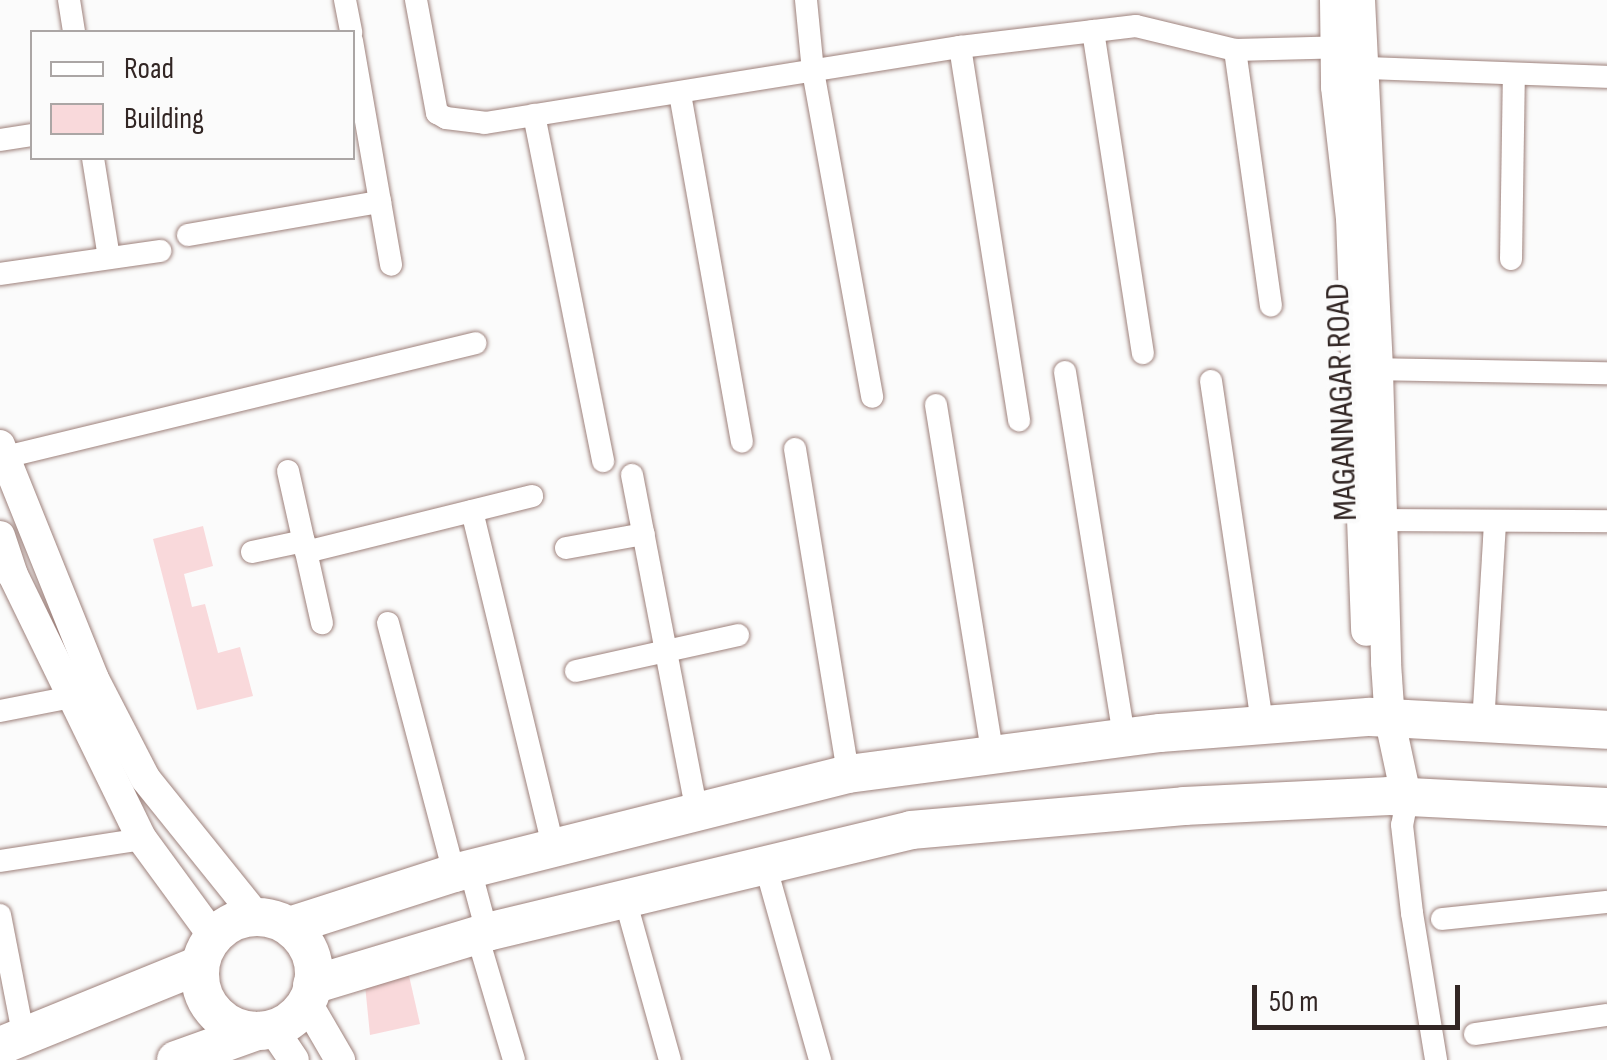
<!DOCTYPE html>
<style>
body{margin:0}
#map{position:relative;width:1607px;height:1060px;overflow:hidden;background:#fbfbfb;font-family:"Sofia Sans Condensed",sans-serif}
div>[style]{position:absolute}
.building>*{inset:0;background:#f9d9db}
.roads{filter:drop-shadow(0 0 2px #9e827c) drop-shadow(0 0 2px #9e827c)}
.minor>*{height:22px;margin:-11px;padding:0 11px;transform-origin:11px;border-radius:11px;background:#fff}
.tertiary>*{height:30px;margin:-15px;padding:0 15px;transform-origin:15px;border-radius:15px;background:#fff}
.primary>*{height:38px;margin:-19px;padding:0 19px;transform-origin:19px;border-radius:19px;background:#fff}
.primary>.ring{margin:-19px;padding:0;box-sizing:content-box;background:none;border:38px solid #fff;border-radius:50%}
span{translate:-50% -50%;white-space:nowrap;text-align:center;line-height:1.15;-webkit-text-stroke:9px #fbfbfb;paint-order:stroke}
.street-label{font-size:35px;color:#322624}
.legend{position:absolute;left:30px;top:30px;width:325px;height:130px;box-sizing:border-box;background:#fbfbfb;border:2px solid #aba6a5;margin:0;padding:12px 18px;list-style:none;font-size:30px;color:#322624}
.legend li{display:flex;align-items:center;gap:20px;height:50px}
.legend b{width:50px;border:2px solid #aba6a5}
.scale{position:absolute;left:1252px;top:985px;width:208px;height:45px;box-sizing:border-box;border:5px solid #322624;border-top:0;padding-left:12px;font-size:30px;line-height:35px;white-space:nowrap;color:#322624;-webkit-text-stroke:8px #fbfbfb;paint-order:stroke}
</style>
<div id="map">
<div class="building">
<i style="clip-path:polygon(203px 526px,213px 566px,184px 574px,192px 607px,205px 604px,218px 653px,240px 647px,253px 696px,197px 710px,153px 539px)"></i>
<i style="clip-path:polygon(407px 967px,420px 1024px,370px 1035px,365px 985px)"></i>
</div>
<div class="roads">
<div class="minor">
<i style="left:69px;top:0;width:32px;rotate:81deg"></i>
<i style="left:345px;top:0;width:33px;rotate:79deg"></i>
<i style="left:416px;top:0;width:115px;rotate:79.5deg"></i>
<i style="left:437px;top:113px;width:10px;rotate:29deg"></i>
<i style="left:446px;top:118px;width:39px;rotate:7deg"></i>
<i style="left:485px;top:123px;width:481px;rotate:-9.1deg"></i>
<i style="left:960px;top:47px;width:177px;rotate:-6.8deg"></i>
<i style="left:1136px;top:26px;width:102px;rotate:13.6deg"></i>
<i style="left:1235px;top:50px;width:114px;rotate:-1.5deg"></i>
<i style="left:806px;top:0;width:71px;rotate:84.4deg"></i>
<i style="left:813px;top:71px;width:331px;rotate:79.7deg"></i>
<i style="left:1093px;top:31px;width:326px;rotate:81.2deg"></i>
<i style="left:352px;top:41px;width:227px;rotate:80.1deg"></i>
<i style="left:960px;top:47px;width:378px;rotate:81deg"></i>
<i style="left:1235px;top:50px;width:258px;rotate:82deg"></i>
<i style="left:1365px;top:68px;width:242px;rotate:2.1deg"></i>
<i style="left:680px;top:94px;width:353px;rotate:79.9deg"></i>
<i style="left:534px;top:115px;width:353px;rotate:78.7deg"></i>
<i style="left:0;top:140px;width:32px;rotate:-9deg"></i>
<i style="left:93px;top:158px;width:101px;rotate:80.9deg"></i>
<i style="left:188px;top:235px;width:195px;rotate:-9.8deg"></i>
<i style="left:1511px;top:259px;width:184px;rotate:-89.1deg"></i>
<i style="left:0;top:274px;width:162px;rotate:-8.2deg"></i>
<i style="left:1366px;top:369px;width:241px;rotate:1deg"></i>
<i style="left:1065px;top:372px;width:371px;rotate:80.8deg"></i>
<i style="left:1211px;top:381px;width:347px;rotate:81.5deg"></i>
<i style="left:936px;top:405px;width:355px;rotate:80.8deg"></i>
<i style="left:795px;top:449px;width:329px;rotate:80.7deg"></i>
<i style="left:5px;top:457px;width:484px;rotate:-13.6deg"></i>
<i style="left:288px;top:471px;width:156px;rotate:77.4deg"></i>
<i style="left:632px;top:475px;width:342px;rotate:79.1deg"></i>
<i style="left:472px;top:511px;width:348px;rotate:76.4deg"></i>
<i style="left:1384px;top:520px;width:223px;rotate:0.3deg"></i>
<i style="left:566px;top:548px;width:79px;rotate:-10.2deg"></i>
<i style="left:252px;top:552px;width:53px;rotate:-11.9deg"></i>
<i style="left:306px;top:552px;width:233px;rotate:-13.9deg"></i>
<i style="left:388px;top:623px;width:259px;rotate:75.2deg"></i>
<i style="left:576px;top:671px;width:166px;rotate:-12.5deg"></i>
<i style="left:0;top:711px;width:73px;rotate:-11deg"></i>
<i style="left:1483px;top:725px;width:204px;rotate:-86.6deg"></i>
<i style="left:1407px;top:800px;width:25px;rotate:101deg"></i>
<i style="left:1402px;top:825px;width:89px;rotate:83.5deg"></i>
<i style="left:1412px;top:913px;width:149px;rotate:80.7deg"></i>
<i style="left:0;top:861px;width:144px;rotate:-8.8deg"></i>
<i style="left:765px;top:864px;width:204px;rotate:74.3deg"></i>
<i style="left:470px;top:869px;width:65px;rotate:74.9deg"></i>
<i style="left:625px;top:899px;width:167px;rotate:74.4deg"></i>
<i style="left:0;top:915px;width:125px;rotate:79deg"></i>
<i style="left:1442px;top:919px;width:166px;rotate:-5.9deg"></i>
<i style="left:477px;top:935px;width:130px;rotate:73.5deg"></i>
<i style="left:1475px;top:1034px;width:133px;rotate:-8.2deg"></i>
</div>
<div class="tertiary">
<i style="left:1335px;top:0;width:87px;rotate:89.3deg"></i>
<i style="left:1336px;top:87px;width:132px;rotate:83.5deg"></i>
<i style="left:1351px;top:218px;width:413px;rotate:87.9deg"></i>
<i style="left:1360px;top:0;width:371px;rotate:87.2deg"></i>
<i style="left:1378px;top:371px;width:292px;rotate:88.4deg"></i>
<i style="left:1386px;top:663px;width:58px;rotate:86.1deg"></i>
<i style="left:1390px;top:721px;width:81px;rotate:77.9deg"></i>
<i style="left:0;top:445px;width:252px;rotate:68.1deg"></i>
<i style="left:94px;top:679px;width:111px;rotate:62.7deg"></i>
<i style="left:145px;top:778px;width:177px;rotate:51.2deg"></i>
<i style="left:0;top:536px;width:41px;rotate:71.6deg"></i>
<i style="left:13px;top:575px;width:294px;rotate:64deg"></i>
<i style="left:142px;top:839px;width:120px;rotate:53.8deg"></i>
<i style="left:307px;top:1003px;width:66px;rotate:59.9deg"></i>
<i style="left:273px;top:1029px;width:37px;rotate:56deg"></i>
</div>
<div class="primary">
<i class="ring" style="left:200px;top:917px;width:76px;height:76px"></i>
<i style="left:289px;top:926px;width:173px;rotate:-17.8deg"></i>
<i style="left:454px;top:873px;width:406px;rotate:-14.1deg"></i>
<i style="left:848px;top:774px;width:315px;rotate:-7.5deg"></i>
<i style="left:1160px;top:733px;width:211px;rotate:-4.4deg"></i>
<i style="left:1370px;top:717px;width:237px;rotate:3.1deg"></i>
<i style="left:312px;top:985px;width:183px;rotate:-16.8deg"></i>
<i style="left:487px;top:932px;width:436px;rotate:-13.5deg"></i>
<i style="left:911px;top:830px;width:274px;rotate:-5deg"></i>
<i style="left:1184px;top:806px;width:206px;rotate:-2.8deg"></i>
<i style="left:1390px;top:796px;width:217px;rotate:2.9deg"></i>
<i style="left:0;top:1046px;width:215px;rotate:-22.1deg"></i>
<i style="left:176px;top:1060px;width:86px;rotate:-19.7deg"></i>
</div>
</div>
<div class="street-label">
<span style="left:1342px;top:402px;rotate:-92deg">MAGANNAGAR ROAD</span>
</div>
<ul class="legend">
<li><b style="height:12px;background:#fff"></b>Road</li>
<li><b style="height:28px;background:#f9d9db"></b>Building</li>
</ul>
<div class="scale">50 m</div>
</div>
